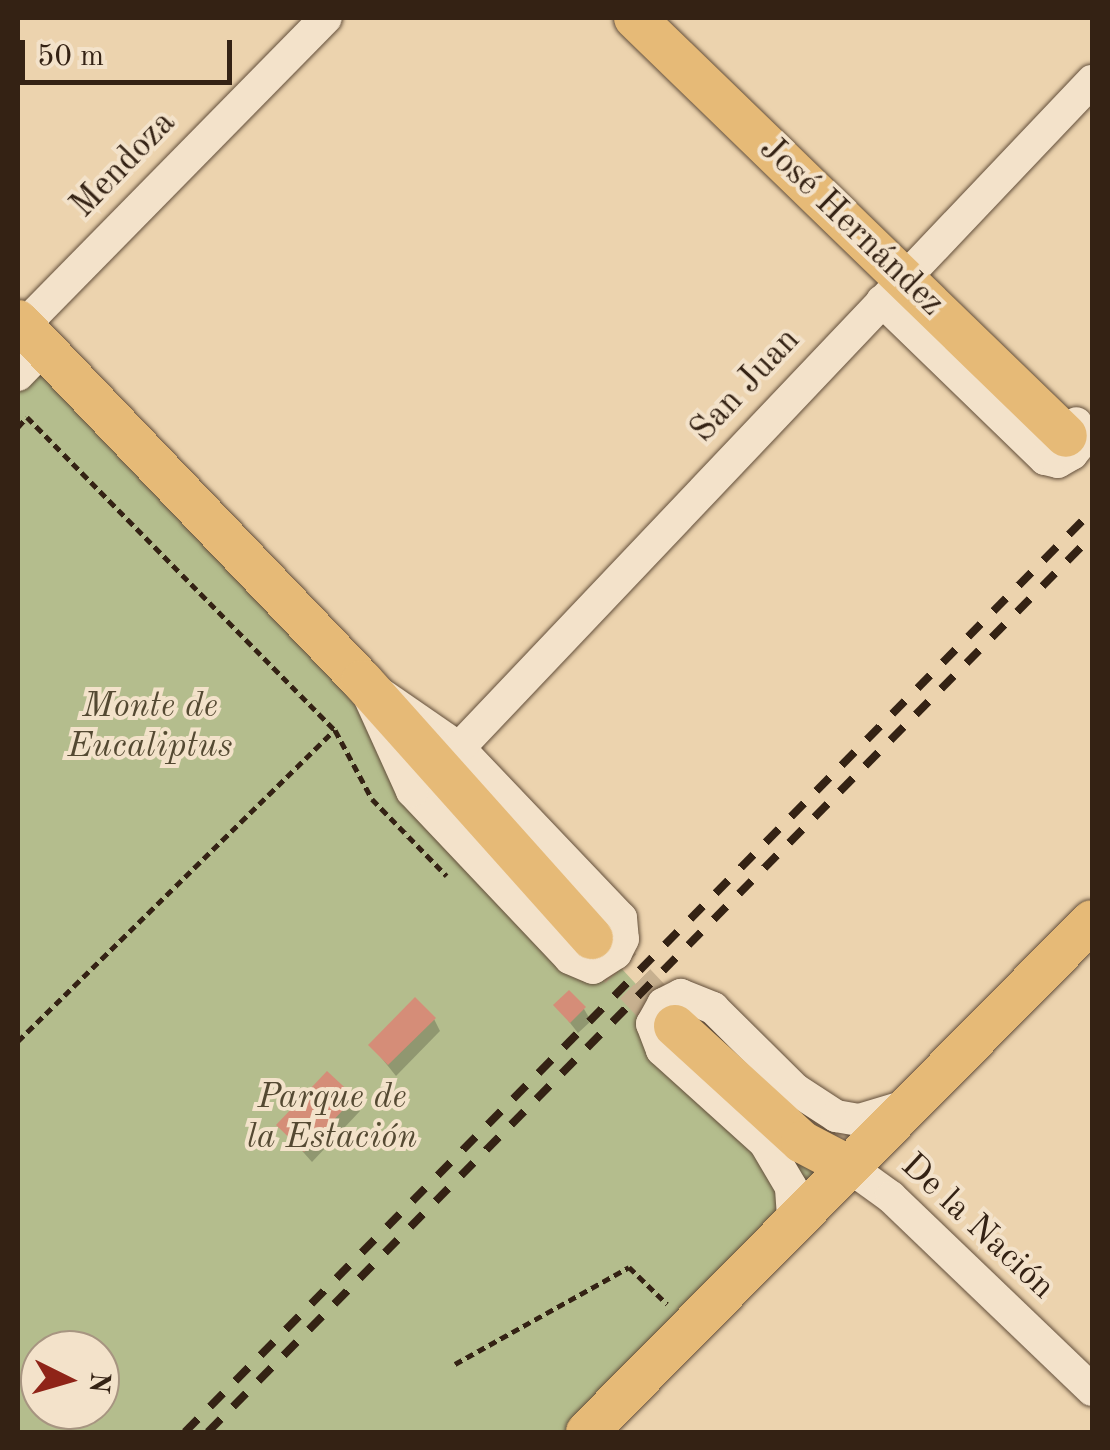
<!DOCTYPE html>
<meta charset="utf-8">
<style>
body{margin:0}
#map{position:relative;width:1110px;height:1450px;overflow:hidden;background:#ecd3ae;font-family:"Old Standard TT",serif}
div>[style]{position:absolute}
.green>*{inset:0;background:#b4bd8d}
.shadow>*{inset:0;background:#0003}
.building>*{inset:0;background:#d58d78}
.major-tunnel>*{height:42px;margin-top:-21px;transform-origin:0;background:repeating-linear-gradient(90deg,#c7b08f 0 42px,transparent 0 63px)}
.path>*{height:5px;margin-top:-2.5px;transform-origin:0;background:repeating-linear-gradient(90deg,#342214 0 8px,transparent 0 13px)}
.roads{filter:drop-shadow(0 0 2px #624e3a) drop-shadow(0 0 2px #624e3a)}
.minor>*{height:32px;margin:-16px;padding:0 16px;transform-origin:16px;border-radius:16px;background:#f3e2ca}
.major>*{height:42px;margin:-21px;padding:0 21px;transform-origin:21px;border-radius:21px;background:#e6ba77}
.rail>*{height:8px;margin-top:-4px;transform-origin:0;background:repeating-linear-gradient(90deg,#342214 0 18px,transparent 0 36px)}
span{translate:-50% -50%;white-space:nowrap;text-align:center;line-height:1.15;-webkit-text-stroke:8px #f3e2ca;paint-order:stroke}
.street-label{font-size:35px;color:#342214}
.park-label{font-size:35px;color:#544932;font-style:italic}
.frame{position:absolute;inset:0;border:20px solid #342214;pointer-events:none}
.north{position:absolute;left:20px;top:1330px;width:100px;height:100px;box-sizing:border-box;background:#f3e2ca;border:2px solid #a79581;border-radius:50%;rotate:95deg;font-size:28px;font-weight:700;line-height:40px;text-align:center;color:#342214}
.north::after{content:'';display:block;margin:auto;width:35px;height:45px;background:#8f2418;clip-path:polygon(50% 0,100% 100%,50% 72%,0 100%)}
.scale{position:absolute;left:20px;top:40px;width:212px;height:45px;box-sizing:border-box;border:5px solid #342214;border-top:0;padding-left:12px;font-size:30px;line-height:35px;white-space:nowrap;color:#342214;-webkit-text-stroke:8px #f3e2ca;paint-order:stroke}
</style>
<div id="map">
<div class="green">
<i style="clip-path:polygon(evenodd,44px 348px,675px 1026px,848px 1166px,587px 1432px,18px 1432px,18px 375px,44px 348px,40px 1350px,100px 1350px,100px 1410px,40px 1410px,40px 1350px)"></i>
</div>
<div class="shadow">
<i style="clip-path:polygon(556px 1005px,584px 1009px,591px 1021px,578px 1033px)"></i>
<i style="clip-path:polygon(434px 1019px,440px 1031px,396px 1076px,371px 1045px)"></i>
<i style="clip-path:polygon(353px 1099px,360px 1111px,312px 1162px,279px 1125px)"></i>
</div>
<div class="building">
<i style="clip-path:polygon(569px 990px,586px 1007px,570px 1023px,553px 1005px)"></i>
<i style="clip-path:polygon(415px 997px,436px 1018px,388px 1065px,368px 1045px)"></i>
<i style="clip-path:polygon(327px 1071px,355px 1097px,304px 1152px,276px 1125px)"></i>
</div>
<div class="major-tunnel">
<i style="left:592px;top:938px;width:121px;rotate:46.7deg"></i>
</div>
<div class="path">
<i style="left:18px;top:427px;width:13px;rotate:-48deg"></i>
<i style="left:27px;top:417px;width:439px;rotate:45.5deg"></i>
<i style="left:335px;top:730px;width:78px;rotate:61.8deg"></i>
<i style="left:372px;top:799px;width:107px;rotate:45.8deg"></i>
<i style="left:18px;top:1041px;width:444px;rotate:-44.5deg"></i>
<i style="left:455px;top:1364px;width:199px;rotate:-29.1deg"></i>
<i style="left:629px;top:1267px;width:53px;rotate:44.2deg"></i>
<i style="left:333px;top:1432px;width:45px"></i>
</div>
<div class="roads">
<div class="minor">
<i style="left:882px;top:301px;width:227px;rotate:44.1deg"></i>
<i style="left:1045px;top:459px;width:13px;rotate:13deg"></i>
<i style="left:1058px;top:462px;width:16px;rotate:-30deg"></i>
<i style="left:1072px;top:454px;width:18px;rotate:-52deg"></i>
<i style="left:1083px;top:440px;width:18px;rotate:-112deg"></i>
<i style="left:23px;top:326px;width:432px;rotate:-45.5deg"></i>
<i style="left:18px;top:375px;width:37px;rotate:-46deg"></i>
<i style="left:362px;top:681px;width:118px;rotate:34.6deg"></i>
<i style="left:459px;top:748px;width:235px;rotate:46.4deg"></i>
<i style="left:621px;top:918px;width:21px;rotate:85deg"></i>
<i style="left:623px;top:939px;width:16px;rotate:117deg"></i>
<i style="left:616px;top:953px;width:27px;rotate:147deg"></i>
<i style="left:593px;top:968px;width:25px;rotate:-157deg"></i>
<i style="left:570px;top:958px;width:230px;rotate:-133.4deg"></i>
<i style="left:412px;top:791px;width:121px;rotate:-114.4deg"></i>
<i style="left:459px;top:748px;width:920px;rotate:-46.5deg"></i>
<i style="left:848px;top:1166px;width:53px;rotate:35.8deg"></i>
<i style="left:891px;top:1197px;width:279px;rotate:43.8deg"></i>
<i style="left:793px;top:1217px;width:30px;rotate:-94deg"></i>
<i style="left:791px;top:1187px;width:51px;rotate:-120.6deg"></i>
<i style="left:765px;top:1143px;width:139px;rotate:-137.9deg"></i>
<i style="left:662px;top:1050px;width:28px;rotate:-111deg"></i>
<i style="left:652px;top:1024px;width:23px;rotate:-61deg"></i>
<i style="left:663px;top:1004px;width:20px;rotate:-27deg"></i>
<i style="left:681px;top:995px;width:35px;rotate:22deg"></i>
<i style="left:713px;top:1008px;width:117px;rotate:44.7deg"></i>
<i style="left:796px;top:1090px;width:48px;rotate:33deg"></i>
<i style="left:836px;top:1116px;width:23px;rotate:10deg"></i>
<i style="left:859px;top:1120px;width:52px;rotate:-16.7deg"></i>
</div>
<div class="major">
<i style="left:635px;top:18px;width:600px;rotate:44.12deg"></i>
<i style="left:18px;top:321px;width:498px;rotate:46.3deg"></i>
<i style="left:362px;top:681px;width:345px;rotate:48.2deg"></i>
<i style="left:675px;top:1026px;width:172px;rotate:42.4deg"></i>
<i style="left:802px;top:1142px;width:52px;rotate:27.6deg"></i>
<i style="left:587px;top:1432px;width:718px;rotate:-45.34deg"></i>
</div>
</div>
<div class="rail">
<i style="left:185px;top:1432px;width:1293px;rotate:-45.44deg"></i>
<i style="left:208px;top:1432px;width:1259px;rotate:-45.39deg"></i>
</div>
<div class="street-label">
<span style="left:124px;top:165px;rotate:-46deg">Mendoza</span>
<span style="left:851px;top:227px;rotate:44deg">José Hernández</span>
<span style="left:746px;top:386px;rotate:-47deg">San Juan</span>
<span style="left:977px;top:1227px;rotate:43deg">De la Nación</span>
</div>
<div class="park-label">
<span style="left:150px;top:727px">Monte de<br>Eucaliptus</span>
<span style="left:332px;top:1118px">Parque de<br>la Estación</span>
</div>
<div class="frame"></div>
<div class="north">N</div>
<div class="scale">50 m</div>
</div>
